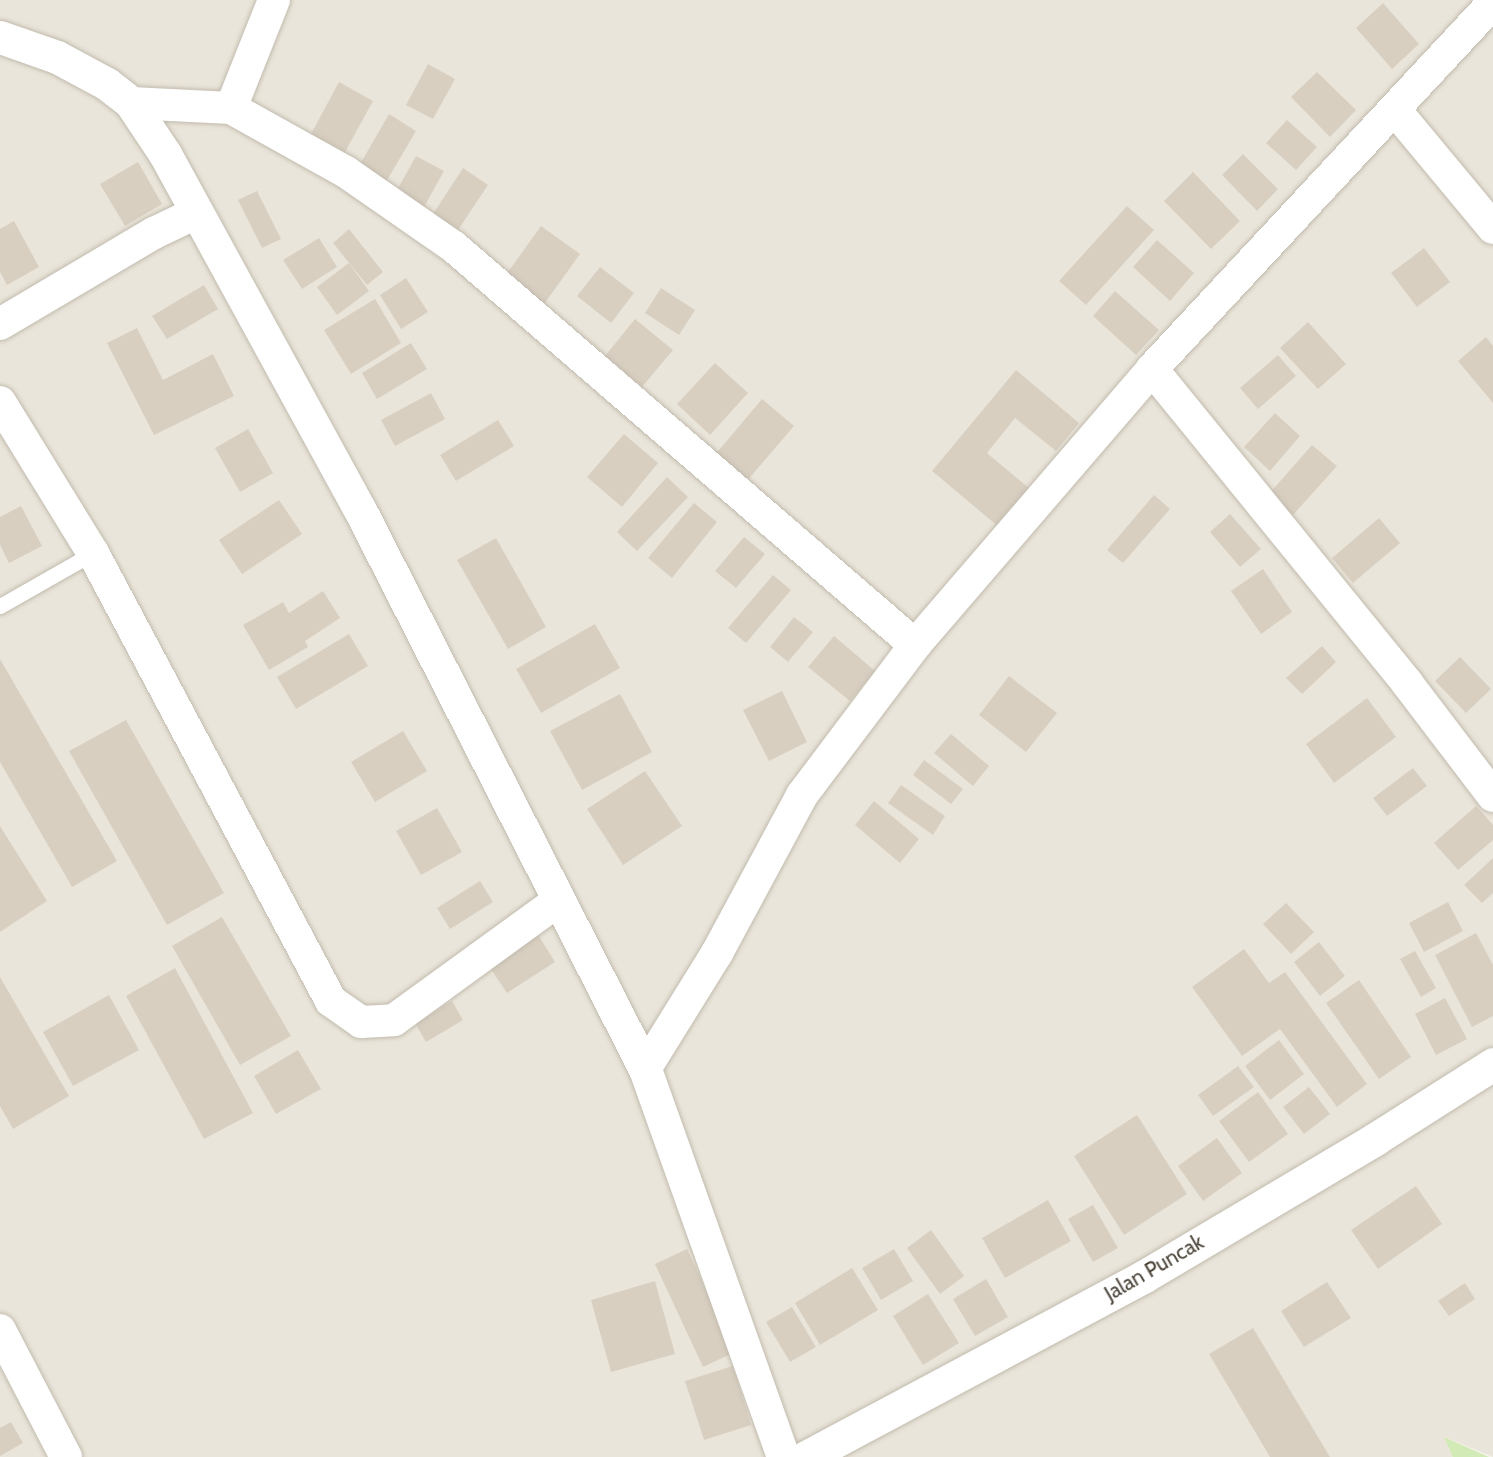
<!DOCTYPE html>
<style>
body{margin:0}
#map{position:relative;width:1493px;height:1457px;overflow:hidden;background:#f6f3ec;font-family:Cabin,sans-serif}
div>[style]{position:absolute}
.residential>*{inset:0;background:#eae5da}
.green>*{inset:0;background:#d2eab5}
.building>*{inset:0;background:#d8cfc1}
.roads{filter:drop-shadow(0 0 2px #c2bbae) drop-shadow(0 0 2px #c2bbae)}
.service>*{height:15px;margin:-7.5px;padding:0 7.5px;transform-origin:7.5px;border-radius:7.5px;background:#fff}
.minor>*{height:32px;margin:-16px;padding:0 16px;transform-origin:16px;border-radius:16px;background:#fff}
.tertiary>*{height:33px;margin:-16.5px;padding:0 16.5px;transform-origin:16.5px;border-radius:16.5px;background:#fff}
span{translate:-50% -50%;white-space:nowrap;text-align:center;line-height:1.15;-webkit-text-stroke:6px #fff;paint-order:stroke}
.street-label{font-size:21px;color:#4b4439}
</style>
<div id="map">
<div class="residential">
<i style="clip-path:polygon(0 0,1493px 0,1493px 1457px,1445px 1437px,1453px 1457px,0 1457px)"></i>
</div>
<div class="green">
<i style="clip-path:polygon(1444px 1437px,1489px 1457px,1453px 1457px)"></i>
</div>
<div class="building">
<i style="clip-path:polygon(1383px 3px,1419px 44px,1392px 69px,1356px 28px)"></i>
<i style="clip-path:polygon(428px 64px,455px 79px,433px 119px,406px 105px)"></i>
<i style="clip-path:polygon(1317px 72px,1356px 110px,1330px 137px,1291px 97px)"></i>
<i style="clip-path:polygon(339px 82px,373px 101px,345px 152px,311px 134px)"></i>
<i style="clip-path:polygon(389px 114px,416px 131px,386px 182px,359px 166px)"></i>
<i style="clip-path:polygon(1287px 120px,1317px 147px,1296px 170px,1266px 143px)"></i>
<i style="clip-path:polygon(1243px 154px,1278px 189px,1257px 211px,1222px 175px)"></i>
<i style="clip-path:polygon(416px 156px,444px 171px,424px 207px,396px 192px)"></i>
<i style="clip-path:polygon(138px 162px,162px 204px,125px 226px,100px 184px)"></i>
<i style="clip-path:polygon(463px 168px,488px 185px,458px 230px,433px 214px)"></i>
<i style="clip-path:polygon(1193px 172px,1240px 221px,1211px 249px,1164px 201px)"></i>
<i style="clip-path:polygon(257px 191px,281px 239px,262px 248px,238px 200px)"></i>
<i style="clip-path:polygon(1127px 206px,1154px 230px,1086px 305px,1059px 281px)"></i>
<i style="clip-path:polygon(14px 221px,39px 267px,7px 285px,0 272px,0 229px)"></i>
<i style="clip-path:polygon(541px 226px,580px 254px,542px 307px,503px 279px)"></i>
<i style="clip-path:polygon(349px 229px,383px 272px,367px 285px,333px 243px)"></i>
<i style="clip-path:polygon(319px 238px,337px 267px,302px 289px,283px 260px)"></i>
<i style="clip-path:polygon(1157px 240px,1194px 273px,1170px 301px,1133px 267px)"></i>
<i style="clip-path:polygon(1424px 248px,1450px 282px,1417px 307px,1391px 273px)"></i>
<i style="clip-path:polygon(349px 263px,369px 291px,337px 315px,317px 287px)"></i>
<i style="clip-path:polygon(600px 267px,634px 293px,611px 323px,577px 296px)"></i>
<i style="clip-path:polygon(406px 278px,428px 312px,401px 329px,380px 295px)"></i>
<i style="clip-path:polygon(204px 285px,218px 309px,167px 339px,152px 316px)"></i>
<i style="clip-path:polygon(661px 288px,695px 310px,679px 335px,645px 313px)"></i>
<i style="clip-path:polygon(1115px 291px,1159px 330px,1136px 355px,1093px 316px)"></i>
<i style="clip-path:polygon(375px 299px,401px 343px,351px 374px,324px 330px)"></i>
<i style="clip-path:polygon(635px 319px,673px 350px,642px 387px,605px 356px)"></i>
<i style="clip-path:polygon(1308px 322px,1346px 364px,1318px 389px,1280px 348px)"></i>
<i style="clip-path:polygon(137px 328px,163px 380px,213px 354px,234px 396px,154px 435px,107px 343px)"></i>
<i style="clip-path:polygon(1486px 337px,1493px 346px,1493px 403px,1458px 361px)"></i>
<i style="clip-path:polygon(411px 343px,427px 369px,377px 399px,362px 373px)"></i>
<i style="clip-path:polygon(1278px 355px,1296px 376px,1258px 409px,1240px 388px)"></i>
<i style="clip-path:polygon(715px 363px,748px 393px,710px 435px,677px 404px)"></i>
<i style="clip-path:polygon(1016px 370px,1079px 423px,1056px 451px,1015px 418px,987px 453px,1030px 489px,999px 527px,932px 471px)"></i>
<i style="clip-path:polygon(431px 393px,445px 419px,395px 446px,381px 420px)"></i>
<i style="clip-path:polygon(762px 399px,794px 426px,740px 489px,709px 462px)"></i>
<i style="clip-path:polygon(1275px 413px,1300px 436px,1270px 471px,1244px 447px)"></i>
<i style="clip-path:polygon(498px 420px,514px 446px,456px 481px,440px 455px)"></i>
<i style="clip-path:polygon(248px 429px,273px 473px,240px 492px,215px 448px)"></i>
<i style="clip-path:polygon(624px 434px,658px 463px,622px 507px,587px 477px)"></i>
<i style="clip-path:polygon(1312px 445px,1337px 466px,1293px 515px,1269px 494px)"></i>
<i style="clip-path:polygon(667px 477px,688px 497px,637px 551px,617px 532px)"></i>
<i style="clip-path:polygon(1154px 495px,1170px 509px,1123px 563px,1107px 550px)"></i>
<i style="clip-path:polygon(279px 500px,302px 534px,242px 574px,219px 540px)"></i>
<i style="clip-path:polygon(694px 503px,717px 522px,672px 578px,648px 558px)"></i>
<i style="clip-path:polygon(21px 506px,42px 546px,9px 563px,0 545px,0 517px)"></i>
<i style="clip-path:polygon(1230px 514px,1261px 549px,1240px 567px,1210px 532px)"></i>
<i style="clip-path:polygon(1379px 518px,1400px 543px,1353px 583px,1332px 558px)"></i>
<i style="clip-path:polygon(744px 537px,765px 554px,736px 588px,715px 571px)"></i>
<i style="clip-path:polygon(496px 538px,546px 627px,508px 649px,457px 560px)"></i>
<i style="clip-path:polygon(1263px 569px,1292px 612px,1261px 634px,1231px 591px)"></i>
<i style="clip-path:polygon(773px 575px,791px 590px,746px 643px,728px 628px)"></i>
<i style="clip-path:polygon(323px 591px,340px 618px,305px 641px,308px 647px,269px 670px,243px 625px,283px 602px,289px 613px)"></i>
<i style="clip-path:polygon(794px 617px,813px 632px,788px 662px,770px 647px)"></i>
<i style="clip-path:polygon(595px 624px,620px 668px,541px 713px,516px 669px)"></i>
<i style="clip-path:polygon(349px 634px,368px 666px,296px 709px,277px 677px)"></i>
<i style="clip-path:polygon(834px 636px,875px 671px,850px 701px,808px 667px)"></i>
<i style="clip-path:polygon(1322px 646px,1336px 662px,1302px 694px,1286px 678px)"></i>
<i style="clip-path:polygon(1460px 657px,1491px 689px,1466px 713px,1435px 681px)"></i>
<i style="clip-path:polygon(0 659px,117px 861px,72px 887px,0 762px)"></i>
<i style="clip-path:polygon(1009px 676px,1057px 713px,1026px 752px,979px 715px)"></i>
<i style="clip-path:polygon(782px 691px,807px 742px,769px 761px,743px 710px)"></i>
<i style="clip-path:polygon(620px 694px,652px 752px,582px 790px,550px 731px)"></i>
<i style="clip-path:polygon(1367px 698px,1396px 737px,1334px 783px,1306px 744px)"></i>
<i style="clip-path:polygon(126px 720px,224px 893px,167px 925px,69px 751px)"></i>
<i style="clip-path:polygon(403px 731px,427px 771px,375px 802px,351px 762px)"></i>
<i style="clip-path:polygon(951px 734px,989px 766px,973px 786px,934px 753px)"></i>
<i style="clip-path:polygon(924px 760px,963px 789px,951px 804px,913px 775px)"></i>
<i style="clip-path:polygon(1413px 768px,1427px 786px,1387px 816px,1373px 798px)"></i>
<i style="clip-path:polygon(645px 771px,682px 826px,623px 865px,587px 809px)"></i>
<i style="clip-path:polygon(901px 785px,945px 816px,933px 835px,888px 803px)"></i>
<i style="clip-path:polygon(874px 801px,919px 839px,900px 863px,855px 825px)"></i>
<i style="clip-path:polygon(1476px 806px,1493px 825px,1493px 840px,1458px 870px,1434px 843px)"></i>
<i style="clip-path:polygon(437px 808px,462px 852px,421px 875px,396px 831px)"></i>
<i style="clip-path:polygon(0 826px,47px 901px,0 932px)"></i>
<i style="clip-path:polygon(1493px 858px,1493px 893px,1482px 903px,1464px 885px)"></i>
<i style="clip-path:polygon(480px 881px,493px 902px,450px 929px,437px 908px)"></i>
<i style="clip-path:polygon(1448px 902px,1463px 931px,1424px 952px,1409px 923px)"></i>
<i style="clip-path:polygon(1286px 903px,1314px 932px,1291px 954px,1263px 924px)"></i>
<i style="clip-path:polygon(222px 917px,291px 1036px,240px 1065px,172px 946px)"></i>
<i style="clip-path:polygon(537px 933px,555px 962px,507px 993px,488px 965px)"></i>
<i style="clip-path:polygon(1476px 933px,1493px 965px,1493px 1016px,1472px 1027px,1435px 955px)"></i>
<i style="clip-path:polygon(1319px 942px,1345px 976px,1320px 996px,1294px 962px)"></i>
<i style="clip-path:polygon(1244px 949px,1269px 983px,1285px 972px,1367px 1084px,1337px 1107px,1280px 1029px,1242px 1056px,1192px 987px)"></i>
<i style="clip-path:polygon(1415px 951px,1436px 988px,1421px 997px,1400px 959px)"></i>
<i style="clip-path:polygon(175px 968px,253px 1113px,204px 1139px,126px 996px)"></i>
<i style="clip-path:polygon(0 977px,69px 1096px,13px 1129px,0 1106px)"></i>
<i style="clip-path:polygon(1359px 980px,1411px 1057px,1379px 1079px,1326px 1003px)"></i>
<i style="clip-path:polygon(109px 995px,139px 1050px,73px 1086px,43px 1032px)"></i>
<i style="clip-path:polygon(1445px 998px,1467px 1039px,1436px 1055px,1415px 1014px)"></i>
<i style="clip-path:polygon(452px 1001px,463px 1020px,426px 1042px,415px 1023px)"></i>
<i style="clip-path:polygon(1279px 1040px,1304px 1074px,1270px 1100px,1245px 1066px)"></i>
<i style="clip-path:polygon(298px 1050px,321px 1089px,276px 1114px,254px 1076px)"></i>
<i style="clip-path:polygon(1238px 1066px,1254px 1087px,1213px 1116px,1198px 1095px)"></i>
<i style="clip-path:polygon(1309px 1087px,1330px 1114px,1304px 1134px,1283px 1107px)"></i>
<i style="clip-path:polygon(1258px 1092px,1288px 1134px,1249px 1162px,1219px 1121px)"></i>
<i style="clip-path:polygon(1137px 1115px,1187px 1194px,1124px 1235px,1074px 1156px)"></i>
<i style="clip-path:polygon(1217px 1138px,1242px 1173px,1203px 1201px,1178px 1166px)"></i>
<i style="clip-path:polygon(1416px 1186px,1442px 1224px,1378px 1269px,1351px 1230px)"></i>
<i style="clip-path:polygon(1048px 1200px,1071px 1241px,1005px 1278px,982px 1238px)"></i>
<i style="clip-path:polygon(1093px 1205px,1118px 1248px,1093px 1262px,1068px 1219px)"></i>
<i style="clip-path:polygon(931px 1230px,964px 1276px,940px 1294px,907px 1248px)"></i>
<i style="clip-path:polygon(687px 1249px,735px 1352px,703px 1367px,655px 1264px)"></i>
<i style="clip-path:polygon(894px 1249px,913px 1281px,881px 1300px,862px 1268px)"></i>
<i style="clip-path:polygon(852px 1268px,878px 1310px,820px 1345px,795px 1303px)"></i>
<i style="clip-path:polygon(986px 1279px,1008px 1317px,975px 1336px,953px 1299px)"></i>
<i style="clip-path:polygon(655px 1281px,675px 1354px,611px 1372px,591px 1300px)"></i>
<i style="clip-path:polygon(1327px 1282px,1351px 1318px,1304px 1347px,1281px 1311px)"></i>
<i style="clip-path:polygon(1465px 1283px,1475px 1299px,1449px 1316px,1438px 1301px)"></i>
<i style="clip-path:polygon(928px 1294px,959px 1343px,923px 1365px,893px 1316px)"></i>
<i style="clip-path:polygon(792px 1307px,816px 1347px,790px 1362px,766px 1322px)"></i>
<i style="clip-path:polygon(1253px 1328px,1330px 1457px,1270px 1457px,1209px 1354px)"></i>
<i style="clip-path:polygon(733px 1366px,751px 1425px,704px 1440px,685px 1381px)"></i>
<i style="clip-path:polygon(11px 1422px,23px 1443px,0 1456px,0 1428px)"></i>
</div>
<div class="roads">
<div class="service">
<i style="left:0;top:606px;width:107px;rotate:-29.7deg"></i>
</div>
<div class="minor">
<i style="left:131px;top:103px;width:100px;rotate:2.9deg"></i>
<i style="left:231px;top:108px;width:132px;rotate:29.1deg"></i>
<i style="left:346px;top:172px;width:131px;rotate:34.8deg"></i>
<i style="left:454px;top:247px;width:609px;rotate:40.81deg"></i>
<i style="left:231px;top:108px;width:116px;rotate:-68.3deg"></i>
<i style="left:1396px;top:111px;width:152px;rotate:50.3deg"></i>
<i style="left:0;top:324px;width:179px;rotate:-30.6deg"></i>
<i style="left:154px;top:233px;width:47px;rotate:-25.5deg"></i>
<i style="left:1152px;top:369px;width:405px;rotate:50.9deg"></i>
<i style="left:1407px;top:683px;width:142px;rotate:52.7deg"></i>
<i style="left:0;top:402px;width:177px;rotate:58.4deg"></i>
<i style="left:93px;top:553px;width:507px;rotate:62.02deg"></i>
<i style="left:331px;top:1001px;width:37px;rotate:35deg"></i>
<i style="left:361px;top:1022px;width:33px;rotate:-3deg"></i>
<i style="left:394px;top:1020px;width:204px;rotate:-36deg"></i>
<i style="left:645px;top:1069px;width:137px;rotate:-58.2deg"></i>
<i style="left:717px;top:953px;width:179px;rotate:-61.7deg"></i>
<i style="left:802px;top:795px;width:188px;rotate:-53deg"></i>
<i style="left:915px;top:645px;width:364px;rotate:-49.3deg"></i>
<i style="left:1152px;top:369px;width:500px;rotate:-47.03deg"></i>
<i style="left:0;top:1330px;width:143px;rotate:62.5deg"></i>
</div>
<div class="tertiary">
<i style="left:0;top:37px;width:60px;rotate:19.3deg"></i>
<i style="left:57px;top:57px;width:57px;rotate:28.4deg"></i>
<i style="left:107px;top:84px;width:31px;rotate:38deg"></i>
<i style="left:131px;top:103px;width:61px;rotate:56.3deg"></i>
<i style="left:165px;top:154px;width:406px;rotate:61.3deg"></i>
<i style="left:360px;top:510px;width:627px;rotate:62.99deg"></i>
<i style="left:645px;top:1069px;width:412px;rotate:70.4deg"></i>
<i style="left:806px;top:1457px;width:382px;rotate:-28.1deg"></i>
<i style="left:1143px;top:1277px;width:270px;rotate:-30.7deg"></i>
<i style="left:1375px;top:1139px;width:140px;rotate:-32.4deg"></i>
</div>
</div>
<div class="street-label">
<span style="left:1154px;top:1268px;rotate:-30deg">Jalan Puncak</span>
</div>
</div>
